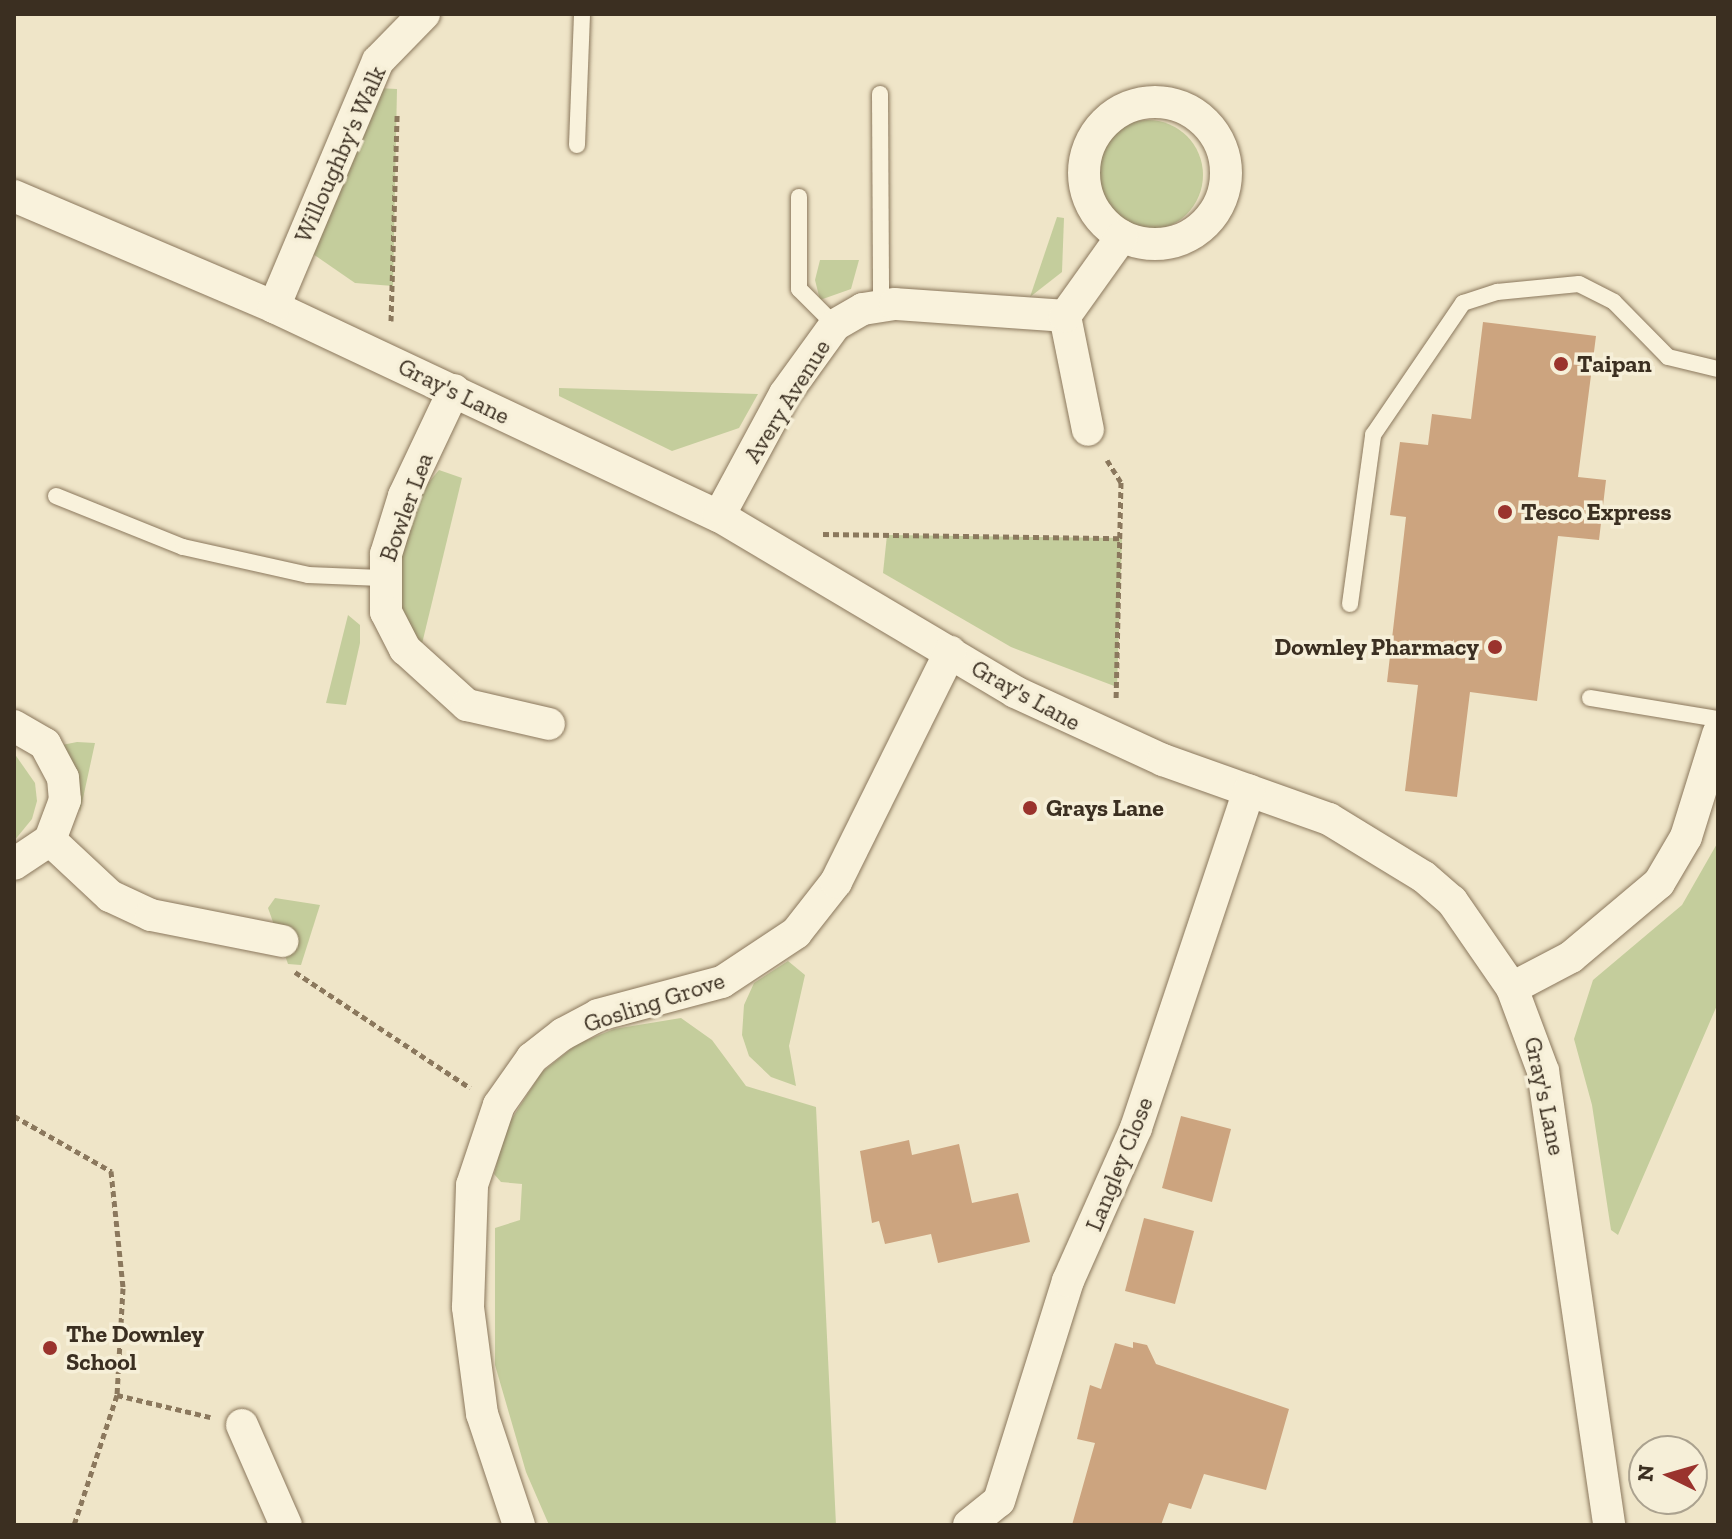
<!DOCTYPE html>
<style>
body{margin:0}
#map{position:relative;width:1732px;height:1539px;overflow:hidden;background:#efe5c8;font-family:"Zilla Slab",serif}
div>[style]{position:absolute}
.green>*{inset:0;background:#c4cd9c}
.round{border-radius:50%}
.building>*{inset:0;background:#cca47f}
.path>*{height:5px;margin-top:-2.5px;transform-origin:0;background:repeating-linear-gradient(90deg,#8b785d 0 6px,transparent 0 10px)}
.roads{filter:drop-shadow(0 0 2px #8b785d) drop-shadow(0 0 2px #8b785d)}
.service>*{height:16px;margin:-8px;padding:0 8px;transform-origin:8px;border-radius:8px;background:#f9f2dc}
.minor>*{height:32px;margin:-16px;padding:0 16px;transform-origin:16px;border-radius:16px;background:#f9f2dc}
.minor>.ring{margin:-16px;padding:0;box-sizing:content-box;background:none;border:32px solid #f9f2dc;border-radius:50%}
.dots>*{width:22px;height:22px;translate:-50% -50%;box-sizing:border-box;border:4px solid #f6efd8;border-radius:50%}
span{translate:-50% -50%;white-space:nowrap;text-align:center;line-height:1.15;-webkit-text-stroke:7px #f6efd8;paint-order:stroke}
.street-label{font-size:24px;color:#3b2f21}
.poi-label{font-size:24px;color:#3b2f21;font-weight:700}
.left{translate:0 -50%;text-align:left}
.right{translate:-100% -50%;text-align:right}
.frame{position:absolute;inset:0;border:16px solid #3b2f21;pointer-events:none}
.north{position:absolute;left:1628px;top:1435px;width:80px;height:80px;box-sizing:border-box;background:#f6efd8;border:2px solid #aba28f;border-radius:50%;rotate:275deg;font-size:22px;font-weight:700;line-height:32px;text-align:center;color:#3b2f21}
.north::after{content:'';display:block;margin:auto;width:28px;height:36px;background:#9a332d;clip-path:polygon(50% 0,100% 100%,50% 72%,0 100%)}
</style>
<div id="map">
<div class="green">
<i style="clip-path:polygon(377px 88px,397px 89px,393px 286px,355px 283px,313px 254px)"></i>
<i class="round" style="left:1093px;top:120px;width:110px;height:110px"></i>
<i style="clip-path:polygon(1057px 217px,1064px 218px,1062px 272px,1030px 297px)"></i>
<i style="clip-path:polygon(820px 260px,859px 260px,851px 289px,820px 300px,815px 280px)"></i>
<i style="clip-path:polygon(559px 388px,758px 394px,739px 428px,672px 451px,559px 396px)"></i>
<i style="clip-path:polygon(439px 470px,462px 478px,420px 652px,399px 603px,402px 548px,424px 488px)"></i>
<i style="clip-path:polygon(887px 535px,1122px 538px,1117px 687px,1011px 647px,883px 573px)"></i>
<i style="clip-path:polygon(348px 615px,360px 625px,360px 643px,346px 705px,326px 703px)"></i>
<i style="clip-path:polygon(77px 742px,95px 743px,80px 812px,78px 782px,62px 745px)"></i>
<i style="clip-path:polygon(14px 753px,35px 783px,37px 801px,32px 819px,14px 841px)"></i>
<i style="clip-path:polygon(1718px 842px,1718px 1003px,1618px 1235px,1611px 1230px,1592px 1105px,1574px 1039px,1593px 980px,1682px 905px)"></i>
<i style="clip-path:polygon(275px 898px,320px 905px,301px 965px,288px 964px,268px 908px)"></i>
<i style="clip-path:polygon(788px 961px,805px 975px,789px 1046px,796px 1086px,771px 1077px,749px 1056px,742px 1035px,744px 1005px,754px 983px)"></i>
<i style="clip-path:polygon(681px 1018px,712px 1040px,746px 1086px,816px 1107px,836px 1525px,549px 1525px,526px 1472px,495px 1365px,495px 1228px,520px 1220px,522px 1184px,501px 1182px,494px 1174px,506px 1128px,541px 1073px,577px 1044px,614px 1029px)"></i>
</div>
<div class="building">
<i style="clip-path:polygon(1483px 322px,1596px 336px,1578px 477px,1606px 480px,1599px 540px,1558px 536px,1537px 701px,1470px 692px,1457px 797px,1405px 791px,1418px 685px,1387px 682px,1406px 517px,1390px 515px,1400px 442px,1428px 445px,1432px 414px,1471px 419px)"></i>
<i style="clip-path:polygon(1181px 1116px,1231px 1129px,1212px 1202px,1162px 1188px)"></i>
<i style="clip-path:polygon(909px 1140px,912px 1155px,959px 1144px,972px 1203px,1018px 1193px,1030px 1242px,938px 1263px,931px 1234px,885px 1244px,879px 1221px,872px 1223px,860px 1151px)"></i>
<i style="clip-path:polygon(1144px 1218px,1194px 1231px,1175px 1304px,1125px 1291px)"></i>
<i style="clip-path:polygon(1133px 1342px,1147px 1345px,1156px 1364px,1289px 1409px,1266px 1490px,1204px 1474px,1191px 1509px,1169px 1503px,1161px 1525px,1072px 1525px,1095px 1443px,1077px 1439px,1090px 1385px,1101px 1389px,1115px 1343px,1133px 1348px)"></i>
</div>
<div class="path">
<i style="left:391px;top:321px;width:206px;rotate:-88.3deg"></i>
<i style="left:1107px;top:460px;width:26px;rotate:58deg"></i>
<i style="left:1121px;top:482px;width:216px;rotate:91.3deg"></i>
<i style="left:823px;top:534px;width:299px;rotate:0.8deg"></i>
<i style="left:295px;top:972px;width:210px;rotate:33.5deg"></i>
<i style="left:14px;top:1116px;width:112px;rotate:29.6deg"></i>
<i style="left:111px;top:1171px;width:118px;rotate:84.1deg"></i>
<i style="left:123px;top:1288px;width:107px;rotate:93.2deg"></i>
<i style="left:117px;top:1395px;width:137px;rotate:108.3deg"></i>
<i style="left:117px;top:1395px;width:96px;rotate:13.3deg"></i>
</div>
<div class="roads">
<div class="service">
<i style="left:880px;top:94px;width:212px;rotate:89.7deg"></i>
<i style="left:577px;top:145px;width:131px;rotate:-87.8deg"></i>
<i style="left:799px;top:197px;width:92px;rotate:90deg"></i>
<i style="left:799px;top:289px;width:51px;rotate:45deg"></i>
<i style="left:56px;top:496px;width:137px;rotate:21.9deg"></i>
<i style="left:183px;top:547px;width:128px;rotate:12.6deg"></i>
<i style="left:308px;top:575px;width:73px;rotate:2.4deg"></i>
<i style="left:1350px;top:604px;width:171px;rotate:-82.2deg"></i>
<i style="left:1373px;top:435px;width:160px;rotate:-55.7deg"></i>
<i style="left:1463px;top:303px;width:36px;rotate:-18deg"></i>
<i style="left:1497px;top:292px;width:82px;rotate:-5.6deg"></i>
<i style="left:1579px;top:284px;width:39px;rotate:27deg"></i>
<i style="left:1614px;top:302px;width:77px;rotate:45.5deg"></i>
<i style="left:1668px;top:357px;width:51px;rotate:13.5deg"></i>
<i style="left:1590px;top:698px;width:130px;rotate:9.3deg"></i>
</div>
<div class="minor">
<i class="ring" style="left:1084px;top:102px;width:110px;height:110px"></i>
<i style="left:14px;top:196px;width:283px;rotate:23.1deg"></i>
<i style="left:274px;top:307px;width:492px;rotate:25.2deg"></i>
<i style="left:719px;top:516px;width:344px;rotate:30.7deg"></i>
<i style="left:1015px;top:692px;width:163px;rotate:24.7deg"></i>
<i style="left:1163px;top:760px;width:176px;rotate:19.6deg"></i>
<i style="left:1329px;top:819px;width:111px;rotate:31.4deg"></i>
<i style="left:1424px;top:877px;width:37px;rotate:41deg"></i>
<i style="left:1452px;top:901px;width:106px;rotate:55.4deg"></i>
<i style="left:1512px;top:988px;width:89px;rotate:69.5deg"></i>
<i style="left:1543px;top:1071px;width:459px;rotate:81.7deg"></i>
<i style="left:274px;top:307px;width:267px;rotate:-67.1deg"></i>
<i style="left:378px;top:61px;width:66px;rotate:-45.6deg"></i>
<i style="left:1065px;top:316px;width:116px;rotate:78.6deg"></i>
<i style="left:454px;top:390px;width:117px;rotate:115.3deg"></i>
<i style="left:404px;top:496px;width:61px;rotate:107.2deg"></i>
<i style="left:386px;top:554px;width:58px;rotate:90deg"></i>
<i style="left:386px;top:612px;width:42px;rotate:62.8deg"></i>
<i style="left:405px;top:649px;width:84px;rotate:42.1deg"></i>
<i style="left:467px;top:705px;width:84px;rotate:13deg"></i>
<i style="left:719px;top:516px;width:139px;rotate:-61.6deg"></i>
<i style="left:785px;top:394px;width:85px;rotate:-54.1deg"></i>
<i style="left:835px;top:325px;width:32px;rotate:-30deg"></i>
<i style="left:863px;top:309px;width:32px;rotate:-9deg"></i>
<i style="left:895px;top:304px;width:170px;rotate:4deg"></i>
<i style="left:1065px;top:316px;width:98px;rotate:-54.5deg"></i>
<i style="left:14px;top:726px;width:36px;rotate:30deg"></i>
<i style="left:45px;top:744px;width:38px;rotate:62deg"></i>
<i style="left:63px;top:778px;width:22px;rotate:85deg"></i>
<i style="left:65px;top:800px;width:43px;rotate:110.6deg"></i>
<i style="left:50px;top:840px;width:82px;rotate:43deg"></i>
<i style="left:110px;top:896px;width:45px;rotate:24.9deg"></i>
<i style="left:151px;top:915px;width:134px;rotate:11.2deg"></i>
<i style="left:14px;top:864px;width:43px;rotate:-33.7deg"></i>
<i style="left:1512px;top:988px;width:67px;rotate:-27.7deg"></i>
<i style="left:1571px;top:957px;width:115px;rotate:-40.1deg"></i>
<i style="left:1659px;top:883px;width:53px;rotate:-59.6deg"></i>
<i style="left:1686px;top:837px;width:108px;rotate:-72.7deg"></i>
<i style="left:242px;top:1425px;width:109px;rotate:66.3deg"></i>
<i style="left:519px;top:1525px;width:117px;rotate:-108.4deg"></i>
<i style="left:482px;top:1414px;width:108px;rotate:-97.5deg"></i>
<i style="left:468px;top:1307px;width:122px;rotate:-88.1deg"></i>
<i style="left:472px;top:1185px;width:84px;rotate:-71.4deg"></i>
<i style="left:499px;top:1105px;width:57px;rotate:-54.9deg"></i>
<i style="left:532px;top:1058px;width:39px;rotate:-38deg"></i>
<i style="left:563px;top:1034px;width:40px;rotate:-28deg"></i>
<i style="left:598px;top:1015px;width:128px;rotate:-14.9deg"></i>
<i style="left:722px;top:982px;width:89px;rotate:-33.5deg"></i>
<i style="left:796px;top:933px;width:65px;rotate:-51.9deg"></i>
<i style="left:836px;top:882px;width:257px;rotate:-63.6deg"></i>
<i style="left:969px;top:1525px;width:38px;rotate:-39deg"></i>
<i style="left:999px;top:1501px;width:231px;rotate:-72.6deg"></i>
<i style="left:1068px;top:1281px;width:167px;rotate:-66deg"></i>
<i style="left:1136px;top:1128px;width:356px;rotate:-71.5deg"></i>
</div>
</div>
<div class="dots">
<i style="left:1561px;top:364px;background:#9a332d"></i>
<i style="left:1505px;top:512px;background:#9a332d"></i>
<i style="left:1495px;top:647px;background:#9a332d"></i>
<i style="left:1030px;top:808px;background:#9a332d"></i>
<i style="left:50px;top:1348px;background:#9a332d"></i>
</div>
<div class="street-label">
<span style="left:340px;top:154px;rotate:-66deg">Willoughby's Walk</span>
<span style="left:454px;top:391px;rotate:26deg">Gray's Lane</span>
<span style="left:787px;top:401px;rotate:-58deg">Avery Avenue</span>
<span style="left:406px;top:507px;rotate:-70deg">Bowler Lea</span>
<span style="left:1026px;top:695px;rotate:29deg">Gray's Lane</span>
<span style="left:654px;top:1002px;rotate:-18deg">Gosling Grove</span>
<span style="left:1545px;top:1096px;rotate:78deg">Gray's Lane</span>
<span style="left:1119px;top:1164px;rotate:-68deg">Langley Close</span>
</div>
<div class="poi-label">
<span class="left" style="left:1577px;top:364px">Taipan</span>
<span class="left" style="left:1521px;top:512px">Tesco Express</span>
<span class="right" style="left:1479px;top:647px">Downley Pharmacy</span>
<span class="left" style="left:1046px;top:808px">Grays Lane</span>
<span class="left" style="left:66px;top:1348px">The Downley<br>School</span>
</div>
<div class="frame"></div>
<div class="north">N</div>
</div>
